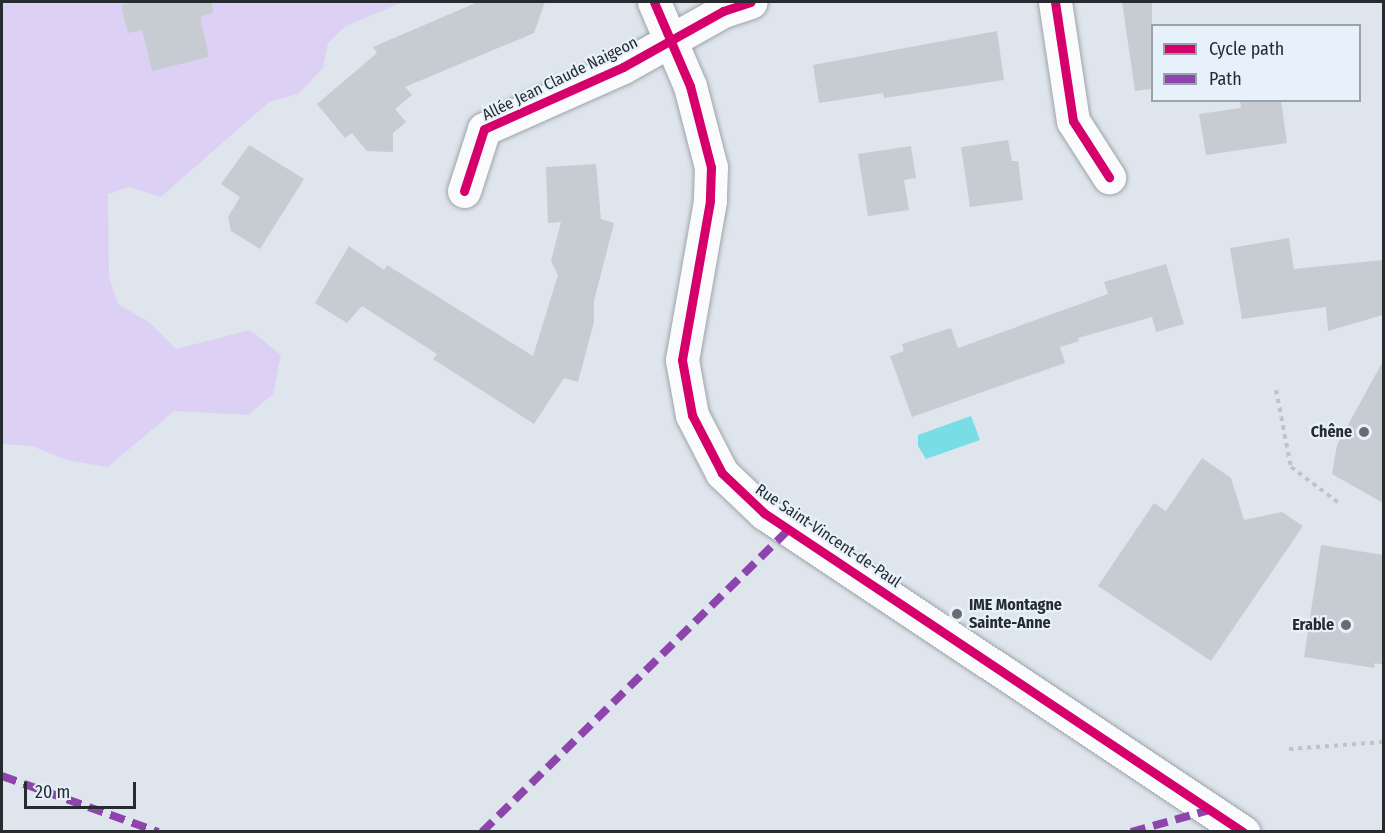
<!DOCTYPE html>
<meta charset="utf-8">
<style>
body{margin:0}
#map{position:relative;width:1385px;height:833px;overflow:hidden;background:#dee5ec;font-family:"Fira Sans Condensed",sans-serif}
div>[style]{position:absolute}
.green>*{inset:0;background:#dcd1f5}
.water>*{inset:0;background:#78dde4}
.building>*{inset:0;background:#c6ccd1}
.path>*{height:4px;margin-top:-2px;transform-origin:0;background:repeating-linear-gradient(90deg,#c1c4c6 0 4.5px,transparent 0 9px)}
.roads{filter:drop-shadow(0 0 2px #9fa4a9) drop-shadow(0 0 2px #9fa4a9)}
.minor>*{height:33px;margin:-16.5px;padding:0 16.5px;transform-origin:16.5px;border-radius:16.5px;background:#fafbfc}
.quiet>*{height:8px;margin-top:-4px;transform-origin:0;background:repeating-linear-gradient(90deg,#8e44ad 0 15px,transparent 0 23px)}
.cycleway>*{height:9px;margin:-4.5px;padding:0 4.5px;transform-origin:4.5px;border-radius:4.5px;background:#d6006c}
.dots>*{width:16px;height:16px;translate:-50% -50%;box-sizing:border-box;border:3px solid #e7f1fc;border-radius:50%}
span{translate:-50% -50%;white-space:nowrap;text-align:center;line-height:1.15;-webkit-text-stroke:4.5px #e7f1fc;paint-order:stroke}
.street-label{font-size:16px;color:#262b30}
.poi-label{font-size:16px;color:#262b30;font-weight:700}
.right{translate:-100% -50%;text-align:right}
.left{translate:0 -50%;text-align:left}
.frame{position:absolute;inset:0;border:3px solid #262b30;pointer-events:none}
.legend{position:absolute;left:1151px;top:24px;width:210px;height:78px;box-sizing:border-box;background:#e7f1fc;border:2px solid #9aa2aa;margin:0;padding:8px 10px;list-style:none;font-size:18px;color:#262b30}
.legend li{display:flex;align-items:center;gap:12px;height:30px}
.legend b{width:30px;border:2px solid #9aa2aa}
.scale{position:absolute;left:24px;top:782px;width:112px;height:27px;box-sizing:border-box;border:3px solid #262b30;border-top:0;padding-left:8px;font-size:18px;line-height:21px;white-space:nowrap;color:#262b30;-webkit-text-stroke:4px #e7f1fc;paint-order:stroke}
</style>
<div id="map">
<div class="green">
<i style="clip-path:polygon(2px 2px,403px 2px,346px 26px,328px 43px,323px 68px,298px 94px,269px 102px,161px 197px,129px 187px,108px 194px,109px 277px,118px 304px,149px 322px,176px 349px,250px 330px,281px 355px,273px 394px,248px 415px,174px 411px,108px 467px,66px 460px,32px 446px,2px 444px)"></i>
</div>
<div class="water">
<i style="clip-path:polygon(971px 416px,980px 440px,926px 459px,918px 446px,918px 435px)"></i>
</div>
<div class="building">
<i style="clip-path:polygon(136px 2px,212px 2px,213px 13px,200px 17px,209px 57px,152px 71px,142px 30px,128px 33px,121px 5px)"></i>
<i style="clip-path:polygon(478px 2px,545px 2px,534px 33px,405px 87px,412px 95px,395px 109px,406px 122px,393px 133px,393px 152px,367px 151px,352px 133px,345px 138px,317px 104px,377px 53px,373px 47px)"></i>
<i style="clip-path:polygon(1122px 2px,1152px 2px,1152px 89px,1135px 91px)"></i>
<i style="clip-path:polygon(997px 31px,1004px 80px,884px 98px,883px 93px,819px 103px,813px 65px)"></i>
<i style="clip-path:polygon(1240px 100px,1281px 100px,1287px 143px,1206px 155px,1199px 114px,1241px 108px)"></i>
<i style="clip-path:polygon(1008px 140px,1012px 161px,1018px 161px,1023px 200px,970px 207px,961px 147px)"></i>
<i style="clip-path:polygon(249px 145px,304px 179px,260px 249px,231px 231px,228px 217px,240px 197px,221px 184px)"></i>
<i style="clip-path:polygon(911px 146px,916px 178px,904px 180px,909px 210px,868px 216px,858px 154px)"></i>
<i style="clip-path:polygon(596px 164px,601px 219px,614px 223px,594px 301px,594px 322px,578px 382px,564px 378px,534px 424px,433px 359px,437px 354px,362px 306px,347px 323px,315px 303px,349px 246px,384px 270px,387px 265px,533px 356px,558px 275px,551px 261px,561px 222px,548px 223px,546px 167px)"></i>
<i style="clip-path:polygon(1289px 238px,1294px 269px,1383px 260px,1383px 315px,1328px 331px,1326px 307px,1242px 319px,1230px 248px)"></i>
<i style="clip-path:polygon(1166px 264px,1184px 324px,1156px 332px,1152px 317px,1078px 338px,1079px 341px,1060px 347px,1065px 363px,912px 417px,890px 356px,904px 351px,902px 344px,951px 328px,958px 348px,1108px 294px,1104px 282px)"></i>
<i style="clip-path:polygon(1383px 361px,1383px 503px,1332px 474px,1337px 445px)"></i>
<i style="clip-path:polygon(1202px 458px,1231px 478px,1244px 520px,1282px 512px,1303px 526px,1211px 661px,1098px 586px,1154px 503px,1166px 511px)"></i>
<i style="clip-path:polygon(1321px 545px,1383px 555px,1383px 665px,1375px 663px,1374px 668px,1304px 657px)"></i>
</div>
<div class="path">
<i style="left:1276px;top:390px;width:78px;rotate:79deg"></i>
<i style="left:1291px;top:467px;width:60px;rotate:36.9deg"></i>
<i style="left:1289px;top:749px;width:95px;rotate:-4.2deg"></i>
</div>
<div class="roads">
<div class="minor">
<i style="left:654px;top:2px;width:91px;rotate:66.8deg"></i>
<i style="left:690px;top:86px;width:84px;rotate:75.5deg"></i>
<i style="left:711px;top:167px;width:34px;rotate:92deg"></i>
<i style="left:710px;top:201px;width:161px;rotate:100deg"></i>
<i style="left:682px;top:360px;width:56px;rotate:79.7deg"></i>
<i style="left:692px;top:415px;width:65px;rotate:62.7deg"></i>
<i style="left:722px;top:473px;width:58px;rotate:43.6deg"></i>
<i style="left:764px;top:513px;width:576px;rotate:33.66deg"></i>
<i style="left:1055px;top:2px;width:120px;rotate:81.4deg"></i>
<i style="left:1073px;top:121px;width:67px;rotate:57.3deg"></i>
<i style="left:464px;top:191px;width:65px;rotate:-72.1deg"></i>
<i style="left:484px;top:129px;width:152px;rotate:-24deg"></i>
<i style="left:623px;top:67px;width:115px;rotate:-29.2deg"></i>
<i style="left:723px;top:11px;width:29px;rotate:-18deg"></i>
</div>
</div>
<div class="quiet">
<i style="left:2px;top:776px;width:166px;rotate:19.7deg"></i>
<i style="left:482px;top:832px;width:431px;rotate:-44.6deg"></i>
<i style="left:1131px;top:832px;width:82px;rotate:-15.6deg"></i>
</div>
<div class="cycleway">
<i style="left:654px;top:2px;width:91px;rotate:66.8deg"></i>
<i style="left:690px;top:86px;width:84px;rotate:75.5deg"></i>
<i style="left:711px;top:167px;width:34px;rotate:92deg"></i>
<i style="left:710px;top:201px;width:161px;rotate:100deg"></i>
<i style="left:682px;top:360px;width:56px;rotate:79.7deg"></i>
<i style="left:692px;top:415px;width:65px;rotate:62.7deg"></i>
<i style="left:722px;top:473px;width:58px;rotate:43.6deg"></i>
<i style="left:764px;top:513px;width:576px;rotate:33.66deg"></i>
<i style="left:1055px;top:2px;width:120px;rotate:81.4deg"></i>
<i style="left:1073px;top:121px;width:67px;rotate:57.3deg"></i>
<i style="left:464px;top:191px;width:65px;rotate:-72.1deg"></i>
<i style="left:484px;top:129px;width:152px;rotate:-24deg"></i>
<i style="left:623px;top:67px;width:115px;rotate:-29.2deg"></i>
<i style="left:723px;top:11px;width:29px;rotate:-18deg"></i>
</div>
<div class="dots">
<i style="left:1364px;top:432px;background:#666c72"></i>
<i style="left:957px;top:614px;background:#666c72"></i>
<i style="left:1346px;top:625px;background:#666c72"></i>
</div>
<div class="street-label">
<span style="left:560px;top:79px;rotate:-26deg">Allée Jean Claude Naigeon</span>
<span style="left:828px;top:536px;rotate:34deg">Rue Saint-Vincent-de-Paul</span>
</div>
<div class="poi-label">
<span class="right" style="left:1352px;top:432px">Chêne</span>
<span class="left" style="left:969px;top:614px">IME Montagne<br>Sainte-Anne</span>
<span class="right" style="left:1334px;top:625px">Erable</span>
</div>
<div class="frame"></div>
<ul class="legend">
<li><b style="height:8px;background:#d6006c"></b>Cycle path</li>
<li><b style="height:8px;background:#8e44ad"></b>Path</li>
</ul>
<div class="scale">20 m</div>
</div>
